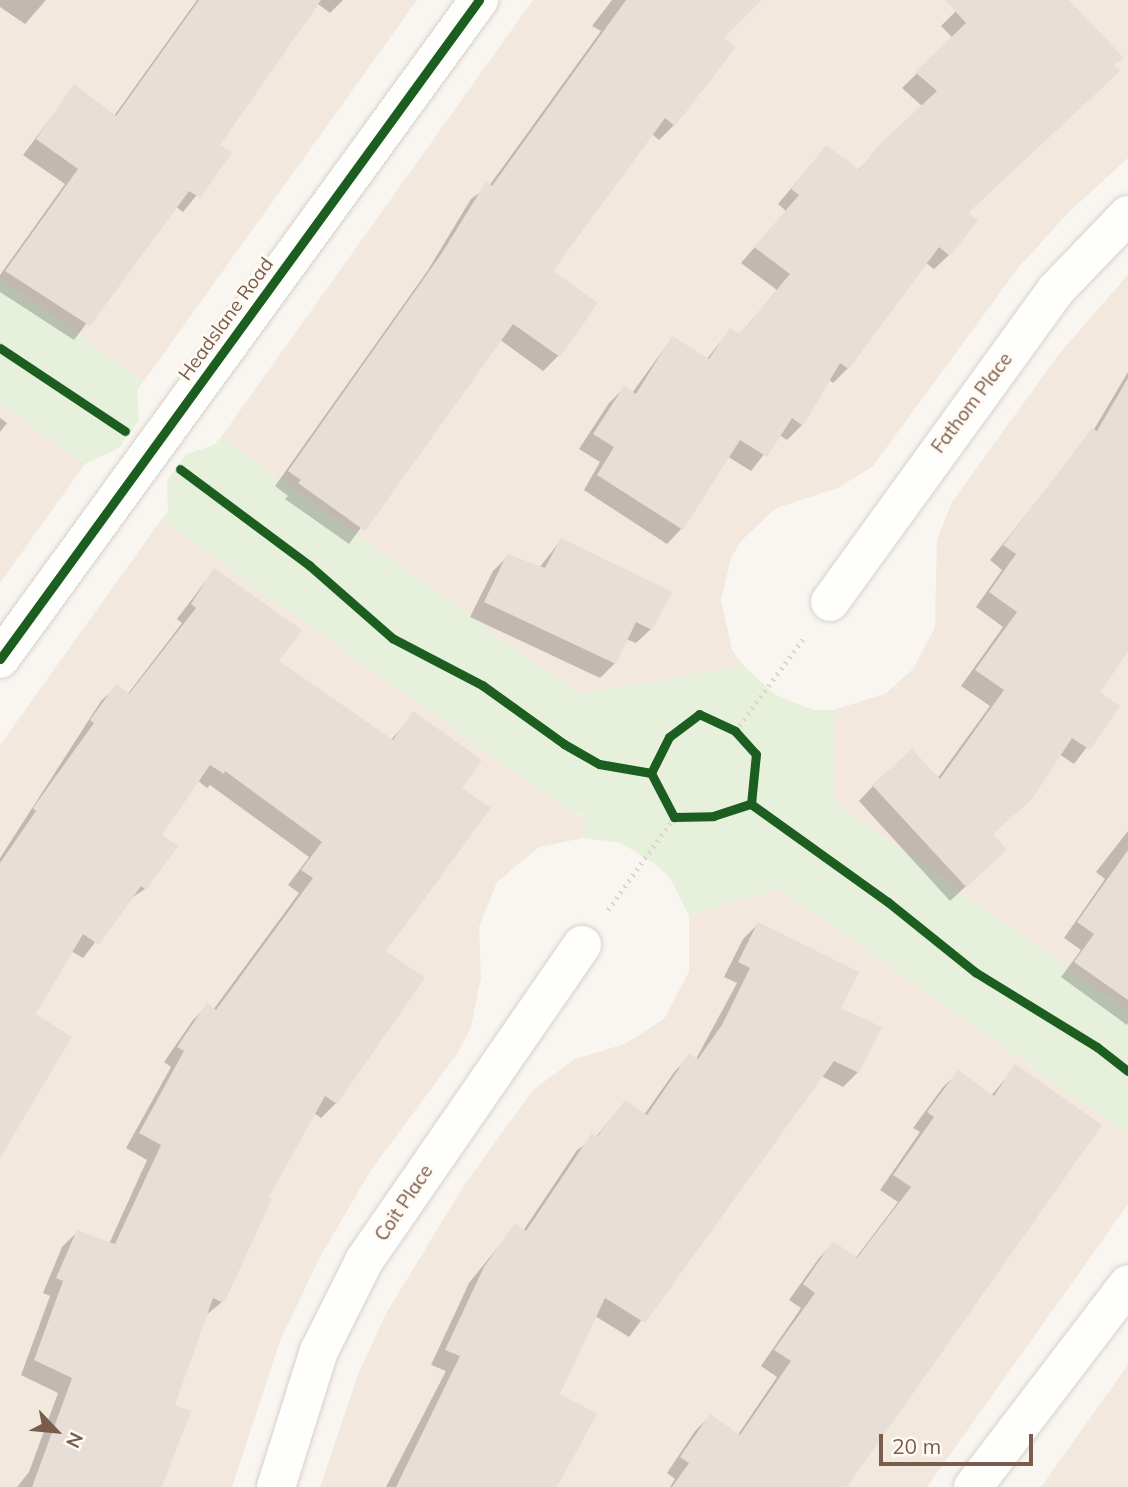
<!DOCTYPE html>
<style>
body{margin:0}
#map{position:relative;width:1128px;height:1487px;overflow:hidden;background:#f9f5f0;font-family:Mulish,sans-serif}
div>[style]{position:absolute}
.residential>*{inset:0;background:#f2e8de}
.green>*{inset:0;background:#e7f0db}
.shadow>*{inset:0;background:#0003}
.building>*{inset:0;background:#e6ded7}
.path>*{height:4.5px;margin-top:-2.25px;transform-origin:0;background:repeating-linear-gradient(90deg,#dcd5d0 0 2px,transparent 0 7px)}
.roads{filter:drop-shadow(0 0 2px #d7d1cb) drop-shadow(0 0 2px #d7d1cb)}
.minor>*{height:38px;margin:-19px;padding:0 19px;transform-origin:19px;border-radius:19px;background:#fefefd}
.cycleway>*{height:9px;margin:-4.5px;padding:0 4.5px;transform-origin:4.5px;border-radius:4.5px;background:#1b5e20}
span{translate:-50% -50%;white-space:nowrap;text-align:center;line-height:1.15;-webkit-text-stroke:6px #fffaf3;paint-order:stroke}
.street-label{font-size:19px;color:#7a5c4d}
.north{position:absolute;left:21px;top:1396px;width:70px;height:70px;-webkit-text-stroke:5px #fffaf3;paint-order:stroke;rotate:116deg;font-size:19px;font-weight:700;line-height:28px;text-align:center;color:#7a5c4d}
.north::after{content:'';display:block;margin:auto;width:24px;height:32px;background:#7a5c4d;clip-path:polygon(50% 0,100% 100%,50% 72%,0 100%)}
.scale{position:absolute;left:879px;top:1434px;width:154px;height:32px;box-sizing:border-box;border:4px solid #7a5c4d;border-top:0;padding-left:9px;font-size:21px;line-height:24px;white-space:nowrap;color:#7a5c4d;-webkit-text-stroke:5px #fffaf3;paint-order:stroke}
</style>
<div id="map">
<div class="residential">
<i style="clip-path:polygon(0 0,417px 0,144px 381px,0 279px)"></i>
<i style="clip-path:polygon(533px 0,1128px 0,1128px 158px,1069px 212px,1018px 268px,873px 466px,838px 488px,776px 508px,741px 541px,731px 558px,721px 600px,732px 650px,743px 665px,579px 694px,221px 437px)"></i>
<i style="clip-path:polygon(1128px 275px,1128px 1011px,832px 800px,833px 710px,885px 694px,913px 669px,935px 627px,937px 540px,952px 502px,1059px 354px)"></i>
<i style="clip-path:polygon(0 404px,85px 464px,0 583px)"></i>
<i style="clip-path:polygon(161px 520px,562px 806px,583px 817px,583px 838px,539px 847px,497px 882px,479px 927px,481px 978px,471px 1027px,457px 1054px,371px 1170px,320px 1257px,280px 1341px,232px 1487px,0 1487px,0 745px)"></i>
<i style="clip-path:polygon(780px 889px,1128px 1135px,1128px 1204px,927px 1487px,320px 1487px,359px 1372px,387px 1312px,463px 1187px,533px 1090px,575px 1059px,625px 1044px,664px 1019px,689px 972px,689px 915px)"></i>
<i style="clip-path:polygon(1128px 1365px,1128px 1487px,1041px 1487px)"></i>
</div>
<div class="green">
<i style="clip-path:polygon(0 279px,144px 381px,137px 390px,139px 420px,119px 448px,85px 464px,0 404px)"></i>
<i style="clip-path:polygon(221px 437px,579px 694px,743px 665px,774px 694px,813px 710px,833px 710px,833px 800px,1128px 1011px,1128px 1135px,780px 889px,689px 915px,670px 878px,655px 864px,621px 843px,583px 838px,583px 816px,562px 806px,161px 520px,168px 512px,167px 481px,186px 454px,214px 445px)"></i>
</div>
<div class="shadow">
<i style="clip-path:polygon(0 0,46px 0,25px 24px,0 7px)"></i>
<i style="clip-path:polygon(197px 0,343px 0,330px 13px,318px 4px,218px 145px,230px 154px,183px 212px,175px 206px,74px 340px,0 292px,0 275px,65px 184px,23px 155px,74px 87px,114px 116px)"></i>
<i style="clip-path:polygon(612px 0,760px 0,722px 38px,674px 125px,659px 140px,652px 134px,550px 272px,596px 304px,558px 356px,543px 371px,499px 339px,349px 544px,285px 499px,288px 496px,275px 486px,428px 270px,471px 199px,489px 186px,601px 31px,592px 26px)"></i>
<i style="clip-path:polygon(967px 0,1067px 0,949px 255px,934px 269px,925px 262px,848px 368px,833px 383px,828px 379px,802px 425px,787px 440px,779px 435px,751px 471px,727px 456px,681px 529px,667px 544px,584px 490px,600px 462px,579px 449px,609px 403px,624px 388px,632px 393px,672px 338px,706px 360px,730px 330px,739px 335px,777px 290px,741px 263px,786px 211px,778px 204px,826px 147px,857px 171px,923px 107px,902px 88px,953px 38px,941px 26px)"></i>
<i style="clip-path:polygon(1128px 372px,1128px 649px,1098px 692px,1118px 706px,1074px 764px,1059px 754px,991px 835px,990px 864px,950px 901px,859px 801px,873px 786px,937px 779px,990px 706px,961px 686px,1003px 627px,976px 607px,1002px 570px,990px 560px,1093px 431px)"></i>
<i style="clip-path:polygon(0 418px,7px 423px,0 432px)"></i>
<i style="clip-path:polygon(561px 540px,651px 629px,636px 643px,626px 639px,615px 663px,600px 678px,470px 617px,493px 571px,508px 556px,539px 568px)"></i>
<i style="clip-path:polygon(214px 570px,276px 662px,390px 741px,414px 714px,459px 788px,384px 951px,336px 1103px,321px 1118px,314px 1113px,266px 1198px,270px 1200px,222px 1302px,205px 1316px,173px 1406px,161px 1487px,17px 1487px,29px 1472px,58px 1393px,21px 1375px,50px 1296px,43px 1293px,62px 1247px,77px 1232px,109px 1244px,147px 1160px,126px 1148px,171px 1067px,164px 1062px,193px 1020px,207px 1006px,213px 1010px,299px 893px,288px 885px,309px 857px,210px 785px,207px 788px,197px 780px,159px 835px,145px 889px,127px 901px,83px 958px,71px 951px,34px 1014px,0 1148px,0 858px,101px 701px,116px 687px,127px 695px,182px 623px,177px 619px)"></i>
<i style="clip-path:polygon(1128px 831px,1128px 1023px,1127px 1025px,1061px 977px,1081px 950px,1064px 938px,1105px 879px,1096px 872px)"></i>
<i style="clip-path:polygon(758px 924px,839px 1009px,858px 1072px,843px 1087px,821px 1076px,629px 1337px,595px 1316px,558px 1395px,594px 1415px,555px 1487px,386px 1487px,446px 1371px,431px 1365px,469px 1283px,515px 1226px,523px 1231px,577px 1150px,595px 1138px,625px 1102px,644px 1115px,675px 1071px,690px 1056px,696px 1059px,737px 983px,724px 977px,743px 939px)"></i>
<i style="clip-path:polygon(1015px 1067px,842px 1487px,670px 1487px,675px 1479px,667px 1473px,695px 1431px,710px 1416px,737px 1436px,777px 1377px,761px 1366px,801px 1308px,789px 1300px,819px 1258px,833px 1244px,855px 1259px,898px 1202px,880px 1190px,920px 1132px,913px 1128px,943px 1087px,958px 1073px,991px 1096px)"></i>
</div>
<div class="building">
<i style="clip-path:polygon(199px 0,321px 0,220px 145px,232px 153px,200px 198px,189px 191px,90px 326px,5px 271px,78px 169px,36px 139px,74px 84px,116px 116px)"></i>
<i style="clip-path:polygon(626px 0,762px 0,724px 38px,736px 47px,675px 126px,665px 118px,553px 271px,598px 303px,560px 357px,513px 324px,365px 531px,298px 483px,301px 480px,288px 471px,442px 253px,486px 182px,492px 186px)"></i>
<i style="clip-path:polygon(945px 0,1069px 0,1124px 58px,1114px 65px,1120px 71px,968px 213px,978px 220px,950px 256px,939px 247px,849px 369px,840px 363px,803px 426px,792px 418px,767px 457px,740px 440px,683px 530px,597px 475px,614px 447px,593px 434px,624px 386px,636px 394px,672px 336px,709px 359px,730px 328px,740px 334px,790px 274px,754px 247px,799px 195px,791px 189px,826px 145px,859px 170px,880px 144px,937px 91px,915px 72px,966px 23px)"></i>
<i style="clip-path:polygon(1128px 378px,1128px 652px,1100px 692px,1120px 706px,1090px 750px,1072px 738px,1032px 799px,993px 834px,1007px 850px,966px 887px,872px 785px,912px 749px,940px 779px,1004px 690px,975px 670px,1017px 612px,989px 592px,1016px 554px,1003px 545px,1092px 428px,1097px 431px)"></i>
<i style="clip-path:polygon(561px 538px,672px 592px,652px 630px,636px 622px,616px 664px,484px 602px,507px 554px,545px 568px)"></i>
<i style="clip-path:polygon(214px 568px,302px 630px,279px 661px,393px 740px,413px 711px,482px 760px,462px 788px,491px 808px,386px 951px,425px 978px,337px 1104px,325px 1096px,269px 1197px,272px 1199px,224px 1303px,213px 1298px,175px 1405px,191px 1411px,162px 1487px,32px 1487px,72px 1378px,34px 1360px,63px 1281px,56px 1278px,77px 1230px,115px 1244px,161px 1145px,139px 1133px,184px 1051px,177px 1047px,207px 1003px,216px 1010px,313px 878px,301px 870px,322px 842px,225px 771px,224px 774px,210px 765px,162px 835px,178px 846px,146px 890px,141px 886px,99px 945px,83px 934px,36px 1014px,72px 1037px,0 1158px,0 863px,36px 811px,33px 808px,94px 723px,90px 720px,116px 684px,129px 694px,196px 608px,191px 604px)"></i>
<i style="clip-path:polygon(1128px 850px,1128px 1000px,1074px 962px,1094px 934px,1077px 922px)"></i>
<i style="clip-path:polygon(758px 922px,859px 972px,841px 1008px,882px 1027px,859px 1073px,834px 1061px,645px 1323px,605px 1298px,560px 1394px,597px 1414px,557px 1487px,396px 1487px,460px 1356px,445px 1350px,484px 1267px,515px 1223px,526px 1231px,592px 1133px,597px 1137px,625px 1100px,647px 1115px,689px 1054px,698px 1059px,722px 1025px,750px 968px,738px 962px)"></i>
<i style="clip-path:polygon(1015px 1064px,1102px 1125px,847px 1487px,672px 1487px,689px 1463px,680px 1457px,710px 1414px,740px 1435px,791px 1361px,774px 1350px,815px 1293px,803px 1284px,833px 1241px,857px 1258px,911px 1187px,893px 1175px,934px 1117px,927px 1112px,958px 1070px,994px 1096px)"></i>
</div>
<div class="path">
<i style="left:735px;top:731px;width:114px;rotate:-53.5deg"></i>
<i style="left:608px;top:910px;width:114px;rotate:-54.6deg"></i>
</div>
<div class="roads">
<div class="minor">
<i style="left:830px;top:602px;width:385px;rotate:-54.1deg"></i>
<i style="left:1056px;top:290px;width:104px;rotate:-46.2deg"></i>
<i style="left:0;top:659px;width:815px;rotate:-53.99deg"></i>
<i style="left:276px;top:1487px;width:143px;rotate:-72.5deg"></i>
<i style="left:319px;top:1351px;width:101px;rotate:-63.4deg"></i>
<i style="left:364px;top:1261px;width:384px;rotate:-55.4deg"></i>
<i style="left:973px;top:1487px;width:255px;rotate:-52.6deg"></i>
</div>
</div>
<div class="cycleway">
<i style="left:0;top:348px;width:150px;rotate:33.6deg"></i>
<i style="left:180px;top:469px;width:161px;rotate:36.7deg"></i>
<i style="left:309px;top:565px;width:111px;rotate:41.3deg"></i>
<i style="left:392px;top:638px;width:102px;rotate:27.6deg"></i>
<i style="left:482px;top:685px;width:101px;rotate:35.7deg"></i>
<i style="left:564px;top:744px;width:40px;rotate:29.7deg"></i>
<i style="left:599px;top:764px;width:53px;rotate:9.8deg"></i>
<i style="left:651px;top:773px;width:50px;rotate:62.4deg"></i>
<i style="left:674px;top:817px;width:39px;rotate:-1deg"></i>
<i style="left:713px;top:816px;width:40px;rotate:-18deg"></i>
<i style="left:751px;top:804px;width:168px;rotate:35.6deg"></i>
<i style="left:888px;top:902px;width:112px;rotate:38.8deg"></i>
<i style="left:975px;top:972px;width:143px;rotate:31.6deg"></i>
<i style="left:1097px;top:1047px;width:39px;rotate:38deg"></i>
<i style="left:0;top:659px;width:815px;rotate:-53.99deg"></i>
<i style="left:651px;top:773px;width:40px;rotate:-63.4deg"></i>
<i style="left:669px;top:737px;width:38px;rotate:-37deg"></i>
<i style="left:699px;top:714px;width:40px;rotate:25deg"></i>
<i style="left:735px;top:731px;width:31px;rotate:48deg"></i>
<i style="left:756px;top:754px;width:50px;rotate:95.7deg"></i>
</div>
<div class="street-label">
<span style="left:226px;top:319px;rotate:-54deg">Headslane Road</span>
<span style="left:972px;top:403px;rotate:-53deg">Fathom Place</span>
<span style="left:404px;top:1203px;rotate:-56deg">Coit Place</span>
</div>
<div class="north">N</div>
<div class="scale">20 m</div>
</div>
